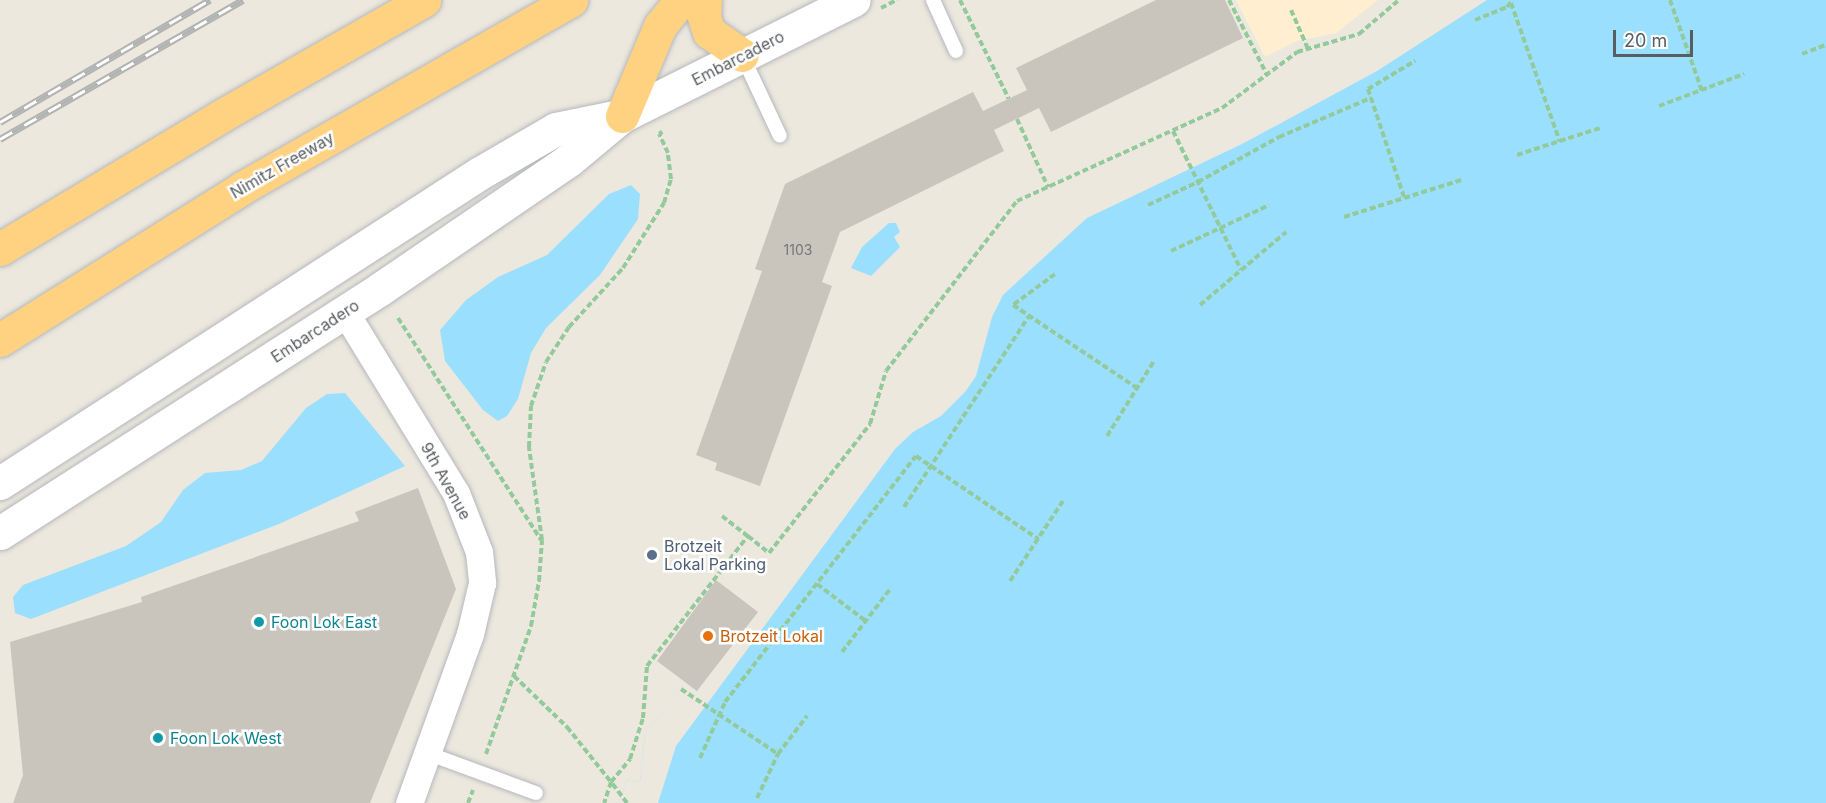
<!DOCTYPE html>
<style>
body{margin:0}
#map{position:relative;width:1826px;height:803px;overflow:hidden;background:#ece8de;font-family:Inter,sans-serif}
div>[style]{position:absolute}
.commercial>*{inset:0;background:#ffefd0}
.water>*{inset:0;background:#9bdfff}
.pier>*{inset:0;background:#ece8de}
.building>*{inset:0;background:#c9c5bd}
.path>*{height:4px;margin-top:-2px;transform-origin:0;background:repeating-linear-gradient(90deg,#93ca9c 0 6px,transparent 0 9px)}
.roads{filter:drop-shadow(0 0 2px #b5b8bd) drop-shadow(0 0 2px #b5b8bd)}
.service>*{height:14px;margin:-7px;padding:0 7px;transform-origin:7px;border-radius:7px;background:#fff}
.minor>*{height:27px;margin:-13.5px;padding:0 13.5px;transform-origin:13.5px;border-radius:13.5px;background:#fff}
.secondary>*{height:33px;margin:-16.5px;padding:0 16.5px;transform-origin:16.5px;border-radius:16.5px;background:#fff}
.motorway>*{height:33px;margin:-16.5px;padding:0 16.5px;transform-origin:16.5px;border-radius:16.5px;background:#ffd282}
.rail>*{height:7px;margin-top:-3.5px;transform-origin:0;background:repeating-linear-gradient(90deg,#fff 0 14px,#b1b2b2 0 28px);box-sizing:border-box;border-block:2px solid #b1b2b2}
.dots>*{width:16px;height:16px;translate:-50% -50%;box-sizing:border-box;border:3px solid #fff;border-radius:50%}
span{translate:-50% -50%;white-space:nowrap;text-align:center;line-height:1.15;-webkit-text-stroke:5px #fff;paint-order:stroke}
.number-label{font-size:14px;color:#747778}
.number-label span{-webkit-text-stroke-width:0}
.street-label{font-size:16px;color:#585d61}
.service-label{font-size:16px;color:#4e5e75}
.left{translate:0 -50%;text-align:left}
.culture-label{font-size:16px;color:#0d838f}
.food-label{font-size:16px;color:#c56008}
.scale{position:absolute;left:1613px;top:30px;width:80px;height:27px;box-sizing:border-box;border:3px solid #585d61;border-top:0;padding-left:8px;font-size:18px;line-height:21px;white-space:nowrap;color:#585d61;-webkit-text-stroke:4px #fff;paint-order:stroke}
</style>
<div id="map">
<div class="commercial">
<i style="clip-path:polygon(1236px 0,1378px 0,1336px 33px,1297px 41px,1265px 57px)"></i>
</div>
<div class="water">
<i style="clip-path:polygon(1439px 0,1826px 0,1826px 803px,619px 803px,627px 779px,640px 782px,645px 734px,870px 444px,919px 399px,1027px 247px,1327px 76px)"></i>
<i style="clip-path:polygon(631px 185px,640px 194px,638px 219px,600px 275px,546px 328px,531px 353px,518px 399px,507px 416px,498px 421px,483px 410px,445px 361px,440px 330px,466px 300px,498px 277px,547px 255px,609px 194px)"></i>
<i style="clip-path:polygon(889px 223px,896px 223px,900px 232px,894px 237px,900px 247px,871px 276px,851px 268px,862px 247px)"></i>
<i style="clip-path:polygon(345px 393px,405px 466px,279px 524px,31px 619px,15px 613px,13px 597px,23px 585px,126px 546px,161px 522px,183px 490px,205px 473px,241px 470px,262px 461px,306px 408px,327px 394px)"></i>
</div>
<div class="pier">
<i style="clip-path:polygon(1433px 0,1487px 0,1377px 71px,1244px 143px,1087px 218px,1003px 295px,992px 317px,976px 376px,965px 392px,941px 416px,913px 432px,895px 449px,676px 746px,658px 803px,619px 803px,627px 779px,640px 782px,645px 734px,685px 682px,697px 691px,744px 602px,868px 442px,923px 392px,986px 278px,1077px 195px,1283px 90px,1326px 73px)"></i>
</div>
<div class="building">
<i style="clip-path:polygon(1156px 0,1225px 0,1243px 38px,1051px 132px,1039px 108px,994px 130px,1004px 151px,840px 232px,822px 282px,832px 286px,760px 486px,715px 470px,717px 463px,696px 455px,762px 271px,755px 269px,785px 184px,973px 92px,983px 111px,1027px 90px,1016px 68px)"></i>
<i style="clip-path:polygon(418px 488px,456px 589px,370px 803px,13px 803px,23px 775px,10px 642px,142px 602px,141px 597px,359px 521px,355px 512px)"></i>
<i style="clip-path:polygon(716px 580px,758px 612px,697px 691px,657px 661px)"></i>
</div>
<div class="path">
<i style="left:960px;top:0;width:110px;rotate:63.7deg"></i>
<i style="left:1229px;top:0;width:84px;rotate:63.1deg"></i>
<i style="left:1670px;top:0;width:96px;rotate:70.6deg"></i>
<i style="left:1511px;top:3px;width:147px;rotate:70.6deg"></i>
<i style="left:881px;top:8px;width:18px;rotate:-27deg"></i>
<i style="left:1291px;top:10px;width:43px;rotate:66.4deg"></i>
<i style="left:1475px;top:20px;width:35px;rotate:-22deg"></i>
<i style="left:1507px;top:7px;width:9px;rotate:-49deg"></i>
<i style="left:1802px;top:54px;width:26px;rotate:-21deg"></i>
<i style="left:1659px;top:106px;width:91px;rotate:-20.6deg"></i>
<i style="left:1017px;top:119px;width:75px;rotate:65.5deg"></i>
<i style="left:1173px;top:131px;width:155px;rotate:63.9deg"></i>
<i style="left:1517px;top:155px;width:87px;rotate:-18deg"></i>
<i style="left:1404px;top:197px;width:114px;rotate:-108.4deg"></i>
<i style="left:1368px;top:89px;width:55px;rotate:-30.8deg"></i>
<i style="left:1148px;top:205px;width:55px;rotate:-24.7deg"></i>
<i style="left:1198px;top:182px;width:93px;rotate:-29.1deg"></i>
<i style="left:1279px;top:137px;width:100px;rotate:-23deg"></i>
<i style="left:1344px;top:217px;width:123px;rotate:-17.5deg"></i>
<i style="left:1171px;top:251px;width:108px;rotate:-25.1deg"></i>
<i style="left:1055px;top:274px;width:52px;rotate:143.6deg"></i>
<i style="left:1013px;top:305px;width:149px;rotate:33.8deg"></i>
<i style="left:1200px;top:305px;width:113px;rotate:-40.3deg"></i>
<i style="left:398px;top:318px;width:264px;rotate:57.2deg"></i>
<i style="left:1107px;top:436px;width:89px;rotate:-57.9deg"></i>
<i style="left:904px;top:507px;width:228px;rotate:-56.8deg"></i>
<i style="left:722px;top:516px;width:33px;rotate:38deg"></i>
<i style="left:1010px;top:581px;width:96px;rotate:-56.5deg"></i>
<i style="left:817px;top:584px;width:61px;rotate:37.1deg"></i>
<i style="left:842px;top:652px;width:81px;rotate:-52.6deg"></i>
<i style="left:514px;top:676px;width:74px;rotate:43.9deg"></i>
<i style="left:567px;top:727px;width:70px;rotate:51.3deg"></i>
<i style="left:611px;top:782px;width:22px;rotate:108deg"></i>
<i style="left:681px;top:689px;width:117px;rotate:33.8deg"></i>
<i style="left:486px;top:754px;width:136px;rotate:-70.6deg"></i>
<i style="left:531px;top:626px;width:46px;rotate:-79.9deg"></i>
<i style="left:539px;top:581px;width:41px;rotate:-85.8deg"></i>
<i style="left:542px;top:540px;width:94px;rotate:-98deg"></i>
<i style="left:529px;top:447px;width:41px;rotate:-87.2deg"></i>
<i style="left:531px;top:406px;width:46px;rotate:-71.2deg"></i>
<i style="left:546px;top:362px;width:42px;rotate:-56.7deg"></i>
<i style="left:569px;top:327px;width:80px;rotate:-47.5deg"></i>
<i style="left:623px;top:268px;width:77px;rotate:-57.8deg"></i>
<i style="left:664px;top:203px;width:25px;rotate:-74deg"></i>
<i style="left:671px;top:179px;width:26px;rotate:-97deg"></i>
<i style="left:668px;top:153px;width:21px;rotate:-115deg"></i>
<i style="left:659px;top:134px;width:4px;rotate:-34deg"></i>
<i style="left:700px;top:758px;width:61px;rotate:-65.9deg"></i>
<i style="left:725px;top:702px;width:311px;rotate:-52.2deg"></i>
<i style="left:916px;top:456px;width:148px;rotate:34.2deg"></i>
<i style="left:757px;top:798px;width:49px;rotate:-64.5deg"></i>
<i style="left:778px;top:754px;width:48px;rotate:-52.7deg"></i>
<i style="left:468px;top:803px;width:14px;rotate:-69deg"></i>
<i style="left:627px;top:803px;width:26px;rotate:-127deg"></i>
<i style="left:611px;top:782px;width:30px;rotate:-50deg"></i>
<i style="left:630px;top:759px;width:43px;rotate:-72.4deg"></i>
<i style="left:643px;top:718px;width:52px;rotate:-85.6deg"></i>
<i style="left:647px;top:666px;width:165px;rotate:-52.2deg"></i>
<i style="left:748px;top:536px;width:27px;rotate:39deg"></i>
<i style="left:769px;top:553px;width:164px;rotate:-51.9deg"></i>
<i style="left:870px;top:424px;width:55px;rotate:-73.2deg"></i>
<i style="left:886px;top:371px;width:215px;rotate:-52.4deg"></i>
<i style="left:1017px;top:201px;width:225px;rotate:-24.4deg"></i>
<i style="left:1222px;top:108px;width:94px;rotate:-36.7deg"></i>
<i style="left:1297px;top:52px;width:65px;rotate:-16.2deg"></i>
<i style="left:1359px;top:34px;width:52px;rotate:-40.4deg"></i>
</div>
<div class="roads">
<div class="service">
<i style="left:933px;top:0;width:56px;rotate:65.7deg"></i>
<i style="left:742px;top:55px;width:89px;rotate:64.9deg"></i>
<i style="left:427px;top:753px;width:116px;rotate:20.2deg"></i>
</div>
<div class="minor">
<i style="left:345px;top:312px;width:212px;rotate:58.5deg"></i>
<i style="left:456px;top:493px;width:63px;rotate:68.7deg"></i>
<i style="left:479px;top:552px;width:31px;rotate:84deg"></i>
<i style="left:482px;top:583px;width:52px;rotate:103.2deg"></i>
<i style="left:470px;top:634px;width:180px;rotate:109.8deg"></i>
</div>
<div class="secondary">
<i style="left:0;top:483px;width:571px;rotate:-32.86deg"></i>
<i style="left:480px;top:173px;width:88px;rotate:-30.1deg"></i>
<i style="left:556px;top:129px;width:65px;rotate:-11.5deg"></i>
<i style="left:0;top:533px;width:452px;rotate:-32.7deg"></i>
<i style="left:380px;top:289px;width:229px;rotate:-34.3deg"></i>
<i style="left:569px;top:160px;width:69px;rotate:-39.7deg"></i>
<i style="left:622px;top:116px;width:259px;rotate:-26.6deg"></i>
</div>
<div class="motorway">
<i style="left:705px;top:0;width:17px;rotate:93deg"></i>
<i style="left:704px;top:17px;width:16px;rotate:72deg"></i>
<i style="left:709px;top:32px;width:40px;rotate:34.9deg"></i>
<i style="left:622px;top:116px;width:98px;rotate:-67.1deg"></i>
<i style="left:660px;top:26px;width:33px;rotate:-51deg"></i>
<i style="left:0;top:249px;width:258px;rotate:-31deg"></i>
<i style="left:221px;top:116px;width:234px;rotate:-29.7deg"></i>
<i style="left:0;top:340px;width:286px;rotate:-32.1deg"></i>
<i style="left:242px;top:188px;width:379px;rotate:-29.7deg"></i>
</div>
</div>
<div class="rail">
<i style="left:0;top:122px;width:243px;rotate:-30.2deg"></i>
<i style="left:0;top:139px;width:280px;rotate:-29.8deg"></i>
</div>
<div class="dots">
<i style="left:652px;top:555px;background:#5c6f8a"></i>
<i style="left:259px;top:622px;background:#0f9aa8"></i>
<i style="left:708px;top:636px;background:#e8710a"></i>
<i style="left:158px;top:738px;background:#0f9aa8"></i>
</div>
<div class="number-label">
<span style="left:798px;top:250px">1103</span>
</div>
<div class="street-label">
<span style="left:738px;top:58px;rotate:-27deg">Embarcadero</span>
<span style="left:282px;top:165px;rotate:-30deg">Nimitz Freeway</span>
<span style="left:315px;top:331px;rotate:-33deg">Embarcadero</span>
<span style="left:446px;top:481px;rotate:61deg">9th Avenue</span>
</div>
<div class="service-label">
<span class="left" style="left:664px;top:555px">Brotzeit<br>Lokal Parking</span>
</div>
<div class="culture-label">
<span class="left" style="left:271px;top:622px">Foon Lok East</span>
<span class="left" style="left:170px;top:738px">Foon Lok West</span>
</div>
<div class="food-label">
<span class="left" style="left:720px;top:636px">Brotzeit Lokal</span>
</div>
<div class="scale">20 m</div>
</div>
